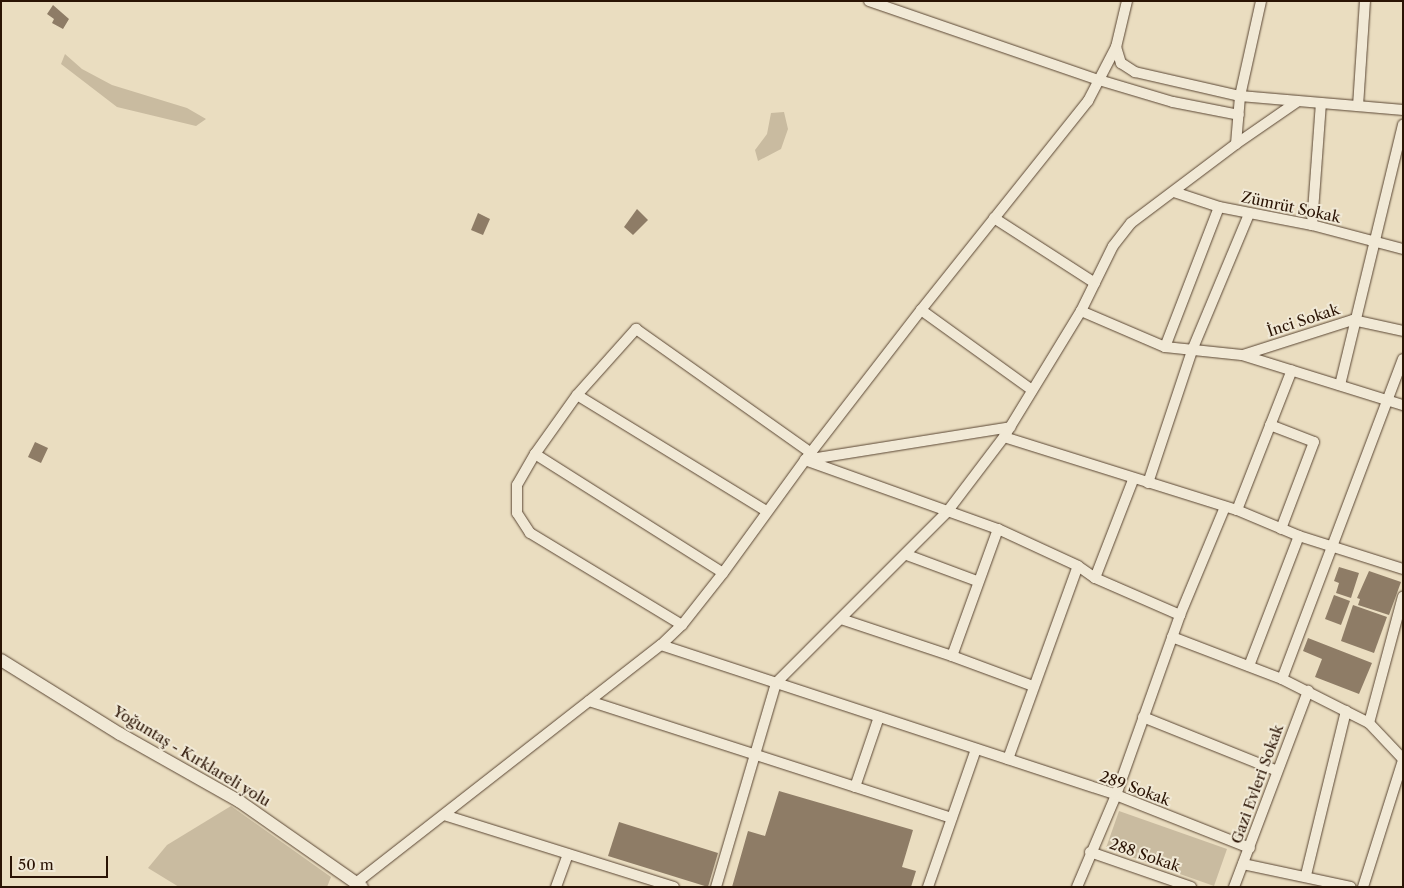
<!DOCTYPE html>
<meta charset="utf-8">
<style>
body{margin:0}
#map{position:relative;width:1404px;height:888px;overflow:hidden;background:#eaddc0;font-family:"Libre Caslon Text",serif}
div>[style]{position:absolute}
.green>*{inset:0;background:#c9bba0}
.building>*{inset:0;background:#8e7c66}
.roads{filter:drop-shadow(0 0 1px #5a4633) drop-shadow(0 0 1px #5a4633)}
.minor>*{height:10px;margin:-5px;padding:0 5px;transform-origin:5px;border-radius:5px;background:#f1e9d6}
.tertiary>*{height:12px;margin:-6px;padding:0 6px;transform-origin:6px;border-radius:6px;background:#f1e9d6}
span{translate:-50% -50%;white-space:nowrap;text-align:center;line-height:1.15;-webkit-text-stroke:4px #f1e9d6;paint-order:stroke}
.street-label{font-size:15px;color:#2a1304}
.frame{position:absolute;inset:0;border:2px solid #2a1304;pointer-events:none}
.scale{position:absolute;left:10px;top:856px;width:98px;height:22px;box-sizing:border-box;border:2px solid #2a1304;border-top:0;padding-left:6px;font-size:15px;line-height:18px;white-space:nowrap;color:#2a1304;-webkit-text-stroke:4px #f1e9d6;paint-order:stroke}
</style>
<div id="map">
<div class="green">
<i style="clip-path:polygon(65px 54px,82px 69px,112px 85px,187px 108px,206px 119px,196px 126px,117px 107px,61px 64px)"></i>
<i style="clip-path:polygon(784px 112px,788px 129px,781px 149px,758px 161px,755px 150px,767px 134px,771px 113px)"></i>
<i style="clip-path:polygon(231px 806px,331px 877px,327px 887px,179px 887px,148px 868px,167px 845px)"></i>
<i style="clip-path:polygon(1119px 811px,1227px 849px,1214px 886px,1106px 848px)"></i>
</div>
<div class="building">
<i style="clip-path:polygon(53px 5px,69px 19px,63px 29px,52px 23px,54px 19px,47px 14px)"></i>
<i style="clip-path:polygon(637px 209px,648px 220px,633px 235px,624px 227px)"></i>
<i style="clip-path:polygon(478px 213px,490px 219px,483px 235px,471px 230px)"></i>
<i style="clip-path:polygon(35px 442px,48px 448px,41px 463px,28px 457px)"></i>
<i style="clip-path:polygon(1339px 567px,1359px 573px,1351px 598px,1336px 593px,1339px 583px,1334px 581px)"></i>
<i style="clip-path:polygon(1369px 571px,1401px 582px,1389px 615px,1358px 605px,1360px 599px,1357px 598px)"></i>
<i style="clip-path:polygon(1334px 595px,1350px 601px,1341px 625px,1325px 619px)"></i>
<i style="clip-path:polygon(1353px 605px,1387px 617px,1374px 653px,1341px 641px)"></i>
<i style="clip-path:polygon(1308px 638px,1372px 663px,1359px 694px,1315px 677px,1322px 659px,1303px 651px)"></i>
<i style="clip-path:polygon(779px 791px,913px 830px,902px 867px,916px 871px,911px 887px,732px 887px,748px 831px,765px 836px)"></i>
<i style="clip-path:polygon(619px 822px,718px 853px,708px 887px,608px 856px)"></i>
</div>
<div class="roads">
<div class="minor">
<i style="left:869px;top:1px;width:243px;rotate:19deg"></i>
<i style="left:1099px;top:80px;width:77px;rotate:16.6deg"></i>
<i style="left:1173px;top:102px;width:67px;rotate:11.1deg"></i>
<i style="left:1127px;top:1px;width:47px;rotate:103.4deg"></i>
<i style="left:1116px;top:47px;width:17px;rotate:73deg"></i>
<i style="left:1121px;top:63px;width:17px;rotate:33deg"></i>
<i style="left:1135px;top:72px;width:108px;rotate:12.9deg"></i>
<i style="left:1240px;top:96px;width:164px;rotate:4.9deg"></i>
<i style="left:1358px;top:106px;width:105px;rotate:-86.2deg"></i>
<i style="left:1236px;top:144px;width:75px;rotate:-34.7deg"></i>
<i style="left:1174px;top:192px;width:47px;rotate:18.4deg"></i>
<i style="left:1219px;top:207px;width:95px;rotate:11deg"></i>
<i style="left:1312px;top:225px;width:94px;rotate:14.8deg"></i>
<i style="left:994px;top:218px;width:120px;rotate:32.8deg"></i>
<i style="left:1312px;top:225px;width:122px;rotate:-85.8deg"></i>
<i style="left:921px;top:310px;width:268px;rotate:-51.4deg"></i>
<i style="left:1088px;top:101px;width:61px;rotate:-62.6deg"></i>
<i style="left:1081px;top:311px;width:91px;rotate:23.2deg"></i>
<i style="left:1165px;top:347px;width:77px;rotate:5.9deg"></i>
<i style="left:1242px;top:355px;width:169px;rotate:17.3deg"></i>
<i style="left:1165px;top:347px;width:150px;rotate:-68.9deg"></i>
<i style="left:1243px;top:355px;width:115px;rotate:-17.7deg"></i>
<i style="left:1353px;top:320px;width:51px;rotate:12.4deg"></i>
<i style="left:1340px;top:385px;width:268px;rotate:-76.4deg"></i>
<i style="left:1032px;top:390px;width:137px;rotate:-144.2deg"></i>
<i style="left:921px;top:310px;width:190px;rotate:127.7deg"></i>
<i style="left:805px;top:460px;width:205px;rotate:19.7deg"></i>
<i style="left:998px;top:529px;width:88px;rotate:24.8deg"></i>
<i style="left:1078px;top:566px;width:21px;rotate:35deg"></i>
<i style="left:1095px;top:578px;width:93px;rotate:23.5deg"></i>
<i style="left:577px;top:395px;width:89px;rotate:-48.2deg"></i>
<i style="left:636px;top:329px;width:214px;rotate:35.3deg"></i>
<i style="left:1270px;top:425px;width:47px;rotate:21.1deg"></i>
<i style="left:1314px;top:442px;width:93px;rotate:110.8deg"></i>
<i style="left:1004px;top:437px;width:244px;rotate:17.4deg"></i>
<i style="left:1237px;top:510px;width:67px;rotate:22.8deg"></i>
<i style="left:1299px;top:536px;width:109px;rotate:17.6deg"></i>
<i style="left:535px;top:454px;width:222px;rotate:32.3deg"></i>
<i style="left:1148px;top:483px;width:142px;rotate:-71.6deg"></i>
<i style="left:1193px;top:348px;width:145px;rotate:-67.3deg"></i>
<i style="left:1237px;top:510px;width:150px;rotate:-68.6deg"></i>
<i style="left:998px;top:529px;width:135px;rotate:109.9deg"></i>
<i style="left:952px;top:656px;width:86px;rotate:20.3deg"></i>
<i style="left:907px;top:555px;width:75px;rotate:20.4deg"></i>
<i style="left:1095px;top:578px;width:105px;rotate:-68.8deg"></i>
<i style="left:841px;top:619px;width:117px;rotate:18.4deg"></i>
<i style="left:682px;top:625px;width:178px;rotate:-148.8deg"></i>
<i style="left:530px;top:533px;width:24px;rotate:-123deg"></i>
<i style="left:517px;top:513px;width:28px;rotate:-90deg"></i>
<i style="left:517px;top:485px;width:36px;rotate:-60deg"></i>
<i style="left:535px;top:454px;width:72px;rotate:-54.6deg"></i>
<i style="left:577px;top:395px;width:222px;rotate:31.5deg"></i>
<i style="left:1172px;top:637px;width:118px;rotate:20.9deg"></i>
<i style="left:1282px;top:679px;width:97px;rotate:26.8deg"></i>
<i style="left:1369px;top:723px;width:50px;rotate:46.6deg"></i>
<i style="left:661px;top:645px;width:479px;rotate:18.2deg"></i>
<i style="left:1116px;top:795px;width:144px;rotate:21.6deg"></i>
<i style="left:1249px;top:666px;width:139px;rotate:-69deg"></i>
<i style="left:1282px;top:679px;width:342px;rotate:-69.3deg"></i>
<i style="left:589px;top:701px;width:381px;rotate:17.9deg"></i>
<i style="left:1143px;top:717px;width:144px;rotate:21.9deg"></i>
<i style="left:1369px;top:723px;width:131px;rotate:-75deg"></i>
<i style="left:1008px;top:759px;width:205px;rotate:-70.1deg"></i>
<i style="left:855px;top:787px;width:74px;rotate:-71.1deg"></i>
<i style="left:444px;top:815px;width:241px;rotate:17.4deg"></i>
<i style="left:1090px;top:852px;width:107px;rotate:19.1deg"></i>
<i style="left:1243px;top:864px;width:110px;rotate:12deg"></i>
<i style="left:1306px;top:875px;width:169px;rotate:-76.3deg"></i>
<i style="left:356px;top:883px;width:387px;rotate:-38deg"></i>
<i style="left:661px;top:645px;width:29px;rotate:-44deg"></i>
<i style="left:682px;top:625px;width:66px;rotate:-51.7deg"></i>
<i style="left:723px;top:573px;width:140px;rotate:-54deg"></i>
<i style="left:805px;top:460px;width:208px;rotate:-9.1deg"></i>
<i style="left:556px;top:887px;width:35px;rotate:-70deg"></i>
<i style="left:716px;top:887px;width:213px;rotate:-73.6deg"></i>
<i style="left:776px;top:683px;width:242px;rotate:-45deg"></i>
<i style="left:947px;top:512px;width:94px;rotate:-52.8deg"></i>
<i style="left:1004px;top:437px;width:148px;rotate:-58.6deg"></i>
<i style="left:1081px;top:311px;width:72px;rotate:-63.8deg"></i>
<i style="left:1113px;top:246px;width:29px;rotate:-52deg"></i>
<i style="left:1131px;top:223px;width:131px;rotate:-37deg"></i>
<i style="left:1236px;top:144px;width:48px;rotate:-85.2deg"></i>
<i style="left:1240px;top:96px;width:97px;rotate:-77.5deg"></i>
<i style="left:928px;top:887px;width:146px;rotate:-70.8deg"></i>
<i style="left:1077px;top:887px;width:100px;rotate:-67deg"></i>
<i style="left:1116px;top:795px;width:191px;rotate:-70.4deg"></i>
<i style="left:1180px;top:615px;width:117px;rotate:-67.4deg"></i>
<i style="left:1234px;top:887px;width:210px;rotate:-69.3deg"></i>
<i style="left:1363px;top:887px;width:133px;rotate:-72.5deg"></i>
</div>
<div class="tertiary">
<i style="left:1px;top:660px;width:140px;rotate:31.9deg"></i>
<i style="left:120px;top:734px;width:137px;rotate:29.4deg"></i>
<i style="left:239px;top:801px;width:150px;rotate:35deg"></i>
</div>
</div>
<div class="street-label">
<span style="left:1291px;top:207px;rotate:12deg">Zümrüt Sokak</span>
<span style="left:1303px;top:320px;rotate:-18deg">İnci Sokak</span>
<span style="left:192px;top:756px;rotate:31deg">Yoğuntaş - Kırklareli yolu</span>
<span style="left:1257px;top:784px;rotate:-70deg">Gazi Evleri Sokak</span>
<span style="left:1135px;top:788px;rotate:20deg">289 Sokak</span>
<span style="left:1145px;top:855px;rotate:19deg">288 Sokak</span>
</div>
<div class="frame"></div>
<div class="scale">50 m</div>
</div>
